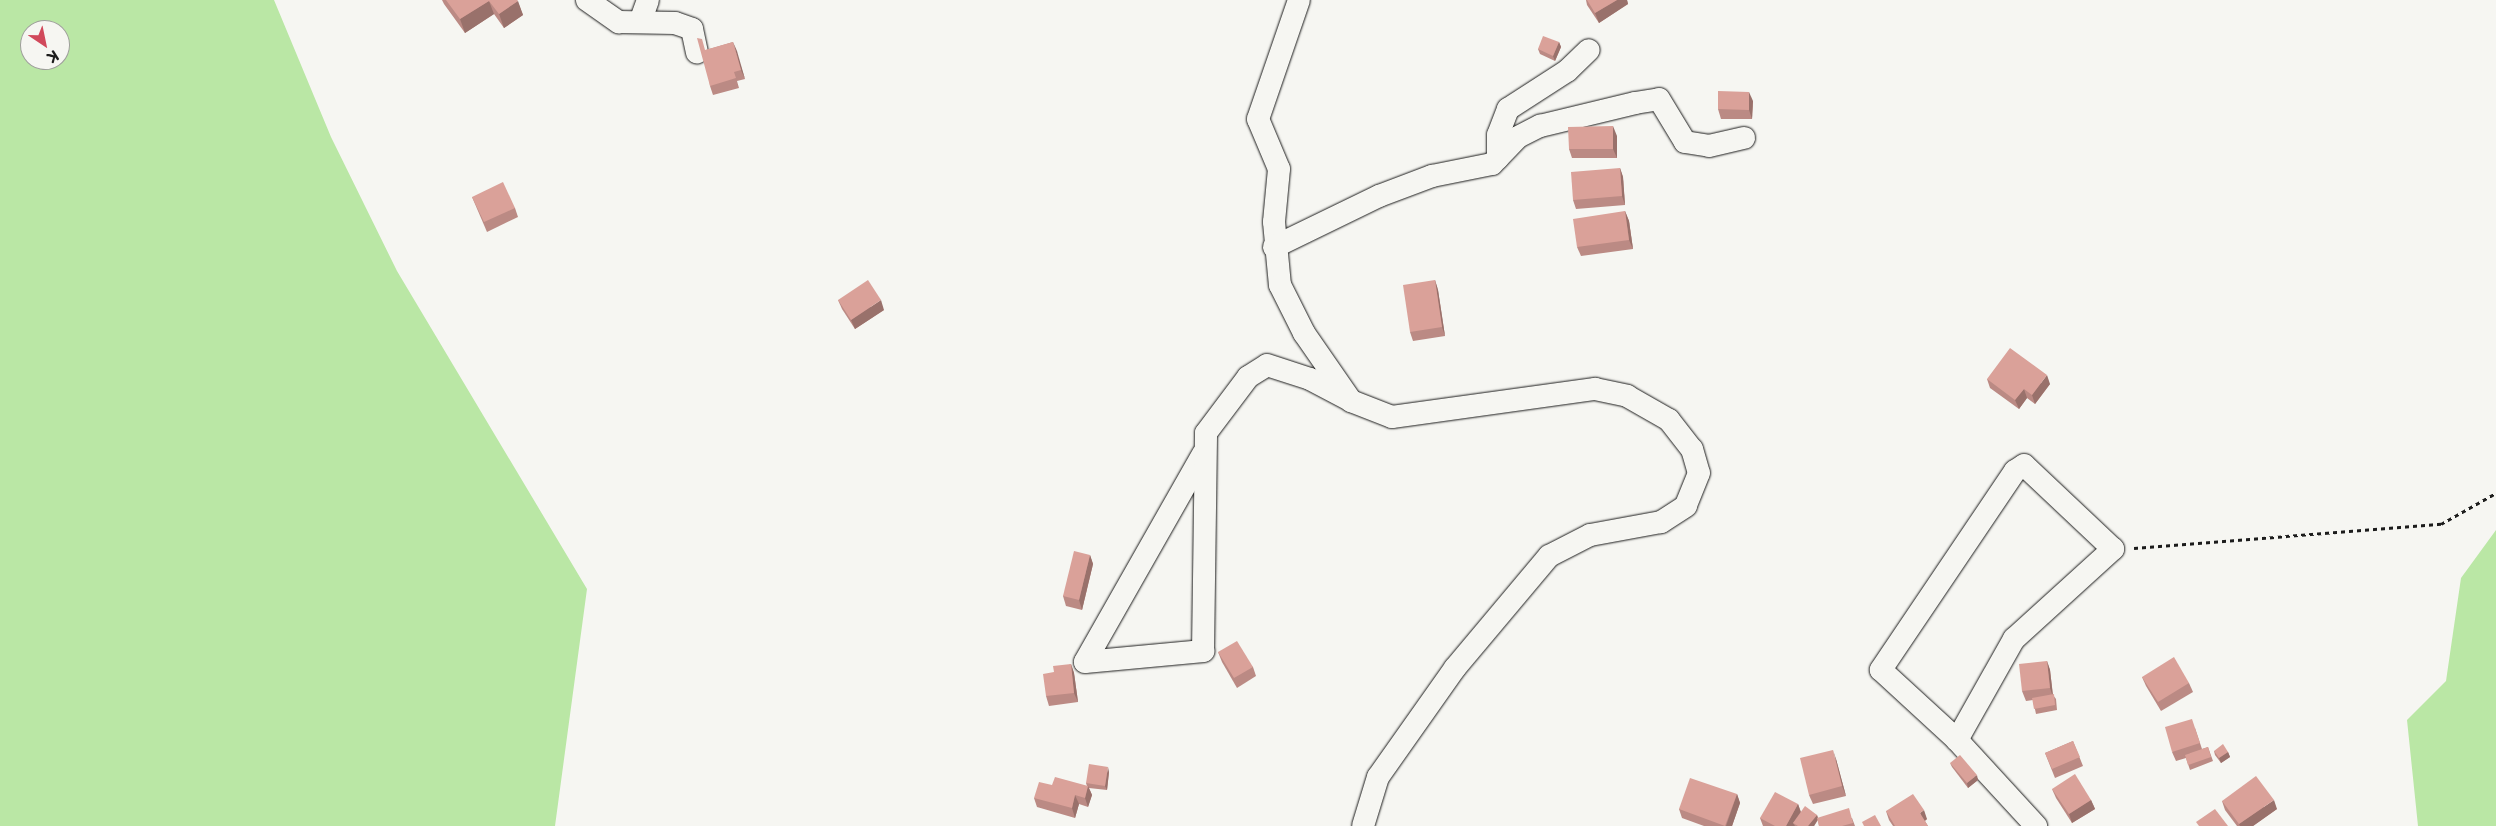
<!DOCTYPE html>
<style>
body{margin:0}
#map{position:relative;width:2496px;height:826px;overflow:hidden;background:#f6f6f2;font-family:"Playpen Sans",sans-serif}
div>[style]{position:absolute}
.green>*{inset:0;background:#bae7a5}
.path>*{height:3px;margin-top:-1.5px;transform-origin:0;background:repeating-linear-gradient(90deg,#1c1c1c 0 4px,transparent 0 8px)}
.roads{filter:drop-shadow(0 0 1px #1c1c1c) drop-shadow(0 0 1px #1c1c1c)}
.minor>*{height:22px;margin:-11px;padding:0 11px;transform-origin:11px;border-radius:11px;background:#f6f6f2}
.wall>*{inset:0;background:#bb8a84}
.shaded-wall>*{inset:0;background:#99716b}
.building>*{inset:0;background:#daa199}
span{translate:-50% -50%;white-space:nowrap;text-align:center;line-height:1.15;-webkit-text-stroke:4px #f6f6f2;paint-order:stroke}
.north{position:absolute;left:20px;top:20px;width:50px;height:50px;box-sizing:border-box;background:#f6f6f2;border:1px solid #9f9f9c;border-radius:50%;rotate:146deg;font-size:14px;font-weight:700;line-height:20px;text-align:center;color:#1c1c1c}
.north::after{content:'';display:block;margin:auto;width:18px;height:22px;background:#d1495b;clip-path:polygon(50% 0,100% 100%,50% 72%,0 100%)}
</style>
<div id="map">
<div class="green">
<i style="clip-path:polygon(evenodd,0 0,274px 0,331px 137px,397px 271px,587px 589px,555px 826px,0 826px,0 0,30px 30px,60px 30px,60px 60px,30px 60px,30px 30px)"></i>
<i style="clip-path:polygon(2496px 530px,2496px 826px,2418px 826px,2407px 720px,2446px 681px,2461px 578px)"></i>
</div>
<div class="path">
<i style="left:2134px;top:548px;width:308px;rotate:-4.5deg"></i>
<i style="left:2441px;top:524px;width:63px;rotate:-29.4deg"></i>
</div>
<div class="roads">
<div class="minor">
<i style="left:587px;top:0;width:39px;rotate:35deg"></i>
<i style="left:619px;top:22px;width:56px;rotate:1deg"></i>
<i style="left:675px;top:23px;width:18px;rotate:19deg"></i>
<i style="left:692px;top:29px;width:24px;rotate:78deg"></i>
<i style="left:1299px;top:0;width:126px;rotate:109deg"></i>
<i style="left:1258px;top:119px;width:54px;rotate:67.2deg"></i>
<i style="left:1279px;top:169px;width:53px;rotate:95.4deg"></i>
<i style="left:1274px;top:222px;width:63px;rotate:84.6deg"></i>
<i style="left:1280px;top:285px;width:54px;rotate:63.4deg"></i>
<i style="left:1304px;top:333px;width:83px;rotate:55.3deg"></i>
<i style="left:1351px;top:401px;width:44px;rotate:21.3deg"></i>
<i style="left:1392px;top:417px;width:205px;rotate:-7.9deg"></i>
<i style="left:1595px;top:389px;width:33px;rotate:12deg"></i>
<i style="left:1627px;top:396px;width:48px;rotate:29.7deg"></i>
<i style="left:1669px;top:420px;width:37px;rotate:52deg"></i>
<i style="left:1692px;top:449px;width:25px;rotate:74deg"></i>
<i style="left:1699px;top:473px;width:35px;rotate:112deg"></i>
<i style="left:1686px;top:506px;width:30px;rotate:147deg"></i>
<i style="left:1661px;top:522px;width:72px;rotate:169.6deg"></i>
<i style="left:1590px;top:535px;width:46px;rotate:152.9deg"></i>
<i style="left:1549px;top:556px;width:146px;rotate:130deg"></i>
<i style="left:1455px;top:668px;width:133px;rotate:125.2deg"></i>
<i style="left:1378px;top:777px;width:51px;rotate:107deg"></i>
<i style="left:640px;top:22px;width:23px;rotate:-70deg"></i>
<i style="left:1498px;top:158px;width:23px;rotate:-90deg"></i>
<i style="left:1498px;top:135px;width:28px;rotate:-69deg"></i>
<i style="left:1508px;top:109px;width:70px;rotate:-32.8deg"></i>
<i style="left:1567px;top:71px;width:30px;rotate:-44deg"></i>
<i style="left:1274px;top:247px;width:117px;rotate:-25.9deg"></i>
<i style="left:1379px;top:196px;width:57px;rotate:-20.7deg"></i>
<i style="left:1432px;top:176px;width:61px;rotate:-11.3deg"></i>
<i style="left:1492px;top:164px;width:37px;rotate:-46deg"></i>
<i style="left:1518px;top:137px;width:25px;rotate:-27deg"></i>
<i style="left:1540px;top:126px;width:98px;rotate:-13.6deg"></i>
<i style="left:1635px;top:103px;width:24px;rotate:-9deg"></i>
<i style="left:1659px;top:99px;width:50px;rotate:58.8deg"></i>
<i style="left:1685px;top:142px;width:24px;rotate:9deg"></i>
<i style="left:1709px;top:146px;width:36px;rotate:-13deg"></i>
<i style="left:1203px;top:454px;width:239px;rotate:119.6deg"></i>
<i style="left:1085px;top:662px;width:119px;rotate:-5.3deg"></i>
<i style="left:1203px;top:651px;width:218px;rotate:-89.2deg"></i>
<i style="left:1206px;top:433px;width:70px;rotate:-53.1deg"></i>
<i style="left:1248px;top:377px;width:22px;rotate:-32deg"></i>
<i style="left:1267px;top:365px;width:45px;rotate:18deg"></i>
<i style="left:1310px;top:379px;width:43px;rotate:27.8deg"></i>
<i style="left:1957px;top:740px;width:116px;rotate:-60.6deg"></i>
<i style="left:2014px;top:639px;width:134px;rotate:-42.3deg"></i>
<i style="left:2113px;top:549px;width:122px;rotate:-136.7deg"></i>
<i style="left:2024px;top:465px;width:11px;rotate:146deg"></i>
<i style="left:2015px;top:471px;width:240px;rotate:124deg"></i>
<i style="left:1881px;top:670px;width:103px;rotate:42.6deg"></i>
<i style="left:1957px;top:740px;width:117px;rotate:47.4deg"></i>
</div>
</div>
<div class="wall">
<i style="clip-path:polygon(442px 0,517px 0,523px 15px,504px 28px,494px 14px,465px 33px,444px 4px)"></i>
<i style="clip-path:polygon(1586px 0,1627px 0,1628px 4px,1599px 23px,1587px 5px)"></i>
<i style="clip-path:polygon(733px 42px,745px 79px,737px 81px,739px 88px,713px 95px,710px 86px,706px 50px)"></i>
<i style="clip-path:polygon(1559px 42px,1561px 47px,1555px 61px,1540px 54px,1538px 49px)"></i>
<i style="clip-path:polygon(1753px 101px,1752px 119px,1721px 119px,1718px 109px)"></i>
<i style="clip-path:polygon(1617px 136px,1617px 158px,1572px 158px,1569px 149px)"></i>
<i style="clip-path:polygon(1620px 168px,1623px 177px,1625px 205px,1576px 209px,1573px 200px)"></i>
<i style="clip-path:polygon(472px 197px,515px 208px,518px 217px,487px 232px)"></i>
<i style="clip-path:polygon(1625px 211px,1629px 221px,1633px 249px,1581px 256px,1577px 247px)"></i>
<i style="clip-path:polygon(1435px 280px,1438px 290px,1445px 336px,1413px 341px,1410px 332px)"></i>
<i style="clip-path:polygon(838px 300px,884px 310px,855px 329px,842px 309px)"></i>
<i style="clip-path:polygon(1987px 379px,2050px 384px,2035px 404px,2027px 398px,2019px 409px,1990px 388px)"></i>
<i style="clip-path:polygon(1090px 555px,1093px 564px,1082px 610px,1066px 606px,1063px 596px)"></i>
<i style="clip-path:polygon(1218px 652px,1253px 667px,1256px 676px,1237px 688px,1222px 662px)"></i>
<i style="clip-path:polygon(2047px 661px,2050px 670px,2053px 695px,2056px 699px,2057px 710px,2036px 714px,2033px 700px,2026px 701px,2022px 691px)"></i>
<i style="clip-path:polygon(1071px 664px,1074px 673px,1078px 702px,1049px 706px,1046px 696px,1054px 672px)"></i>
<i style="clip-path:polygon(2142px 677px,2189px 683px,2193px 692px,2161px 711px,2146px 686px)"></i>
<i style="clip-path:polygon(2195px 728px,2202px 749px,2208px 747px,2213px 761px,2190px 770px,2186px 758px,2176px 761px,2172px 752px)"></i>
<i style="clip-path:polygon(2073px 741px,2083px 766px,2055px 778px,2045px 753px)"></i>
<i style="clip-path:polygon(2214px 751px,2228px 752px,2230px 757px,2221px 763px,2215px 755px)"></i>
<i style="clip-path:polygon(1836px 759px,1846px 796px,1813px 804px,1809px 795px)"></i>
<i style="clip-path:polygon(1950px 763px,1978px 780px,1968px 788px,1952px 767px)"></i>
<i style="clip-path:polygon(1109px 772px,1107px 790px,1089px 788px,1092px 795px,1088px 807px,1079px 804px,1075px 818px,1037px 807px,1034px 798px,1087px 786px,1086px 783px)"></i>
<i style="clip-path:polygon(2052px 789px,2091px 800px,2095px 809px,2072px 823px,2056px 798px)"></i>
<i style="clip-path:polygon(1737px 794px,1740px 803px,1732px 826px,1704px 826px,1682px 818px,1679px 809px)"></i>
<i style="clip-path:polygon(2222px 801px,2277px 809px,2253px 826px,2237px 826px,2225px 810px)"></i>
<i style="clip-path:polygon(1798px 804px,1801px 812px,1817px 815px,1818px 818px,1852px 818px,1855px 826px,1819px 826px,1818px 820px,1814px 826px,1763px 826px,1760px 818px)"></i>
<i style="clip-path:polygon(1886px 811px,1927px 819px,1925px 821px,1928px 826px,1893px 826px,1889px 820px)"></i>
</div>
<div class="shaded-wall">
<i style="clip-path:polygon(1617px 0,1627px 0,1628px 4px,1599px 23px,1595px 13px)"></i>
<i style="clip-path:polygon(489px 1px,494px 14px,465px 33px,460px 19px)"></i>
<i style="clip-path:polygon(518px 1px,523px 15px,504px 28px,499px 14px)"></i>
<i style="clip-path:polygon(733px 42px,737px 51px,745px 79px,741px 70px)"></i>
<i style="clip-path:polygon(1559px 42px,1561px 47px,1555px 61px,1553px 56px)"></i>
<i style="clip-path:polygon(1749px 92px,1753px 101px,1752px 119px,1749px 110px)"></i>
<i style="clip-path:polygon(1613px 126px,1617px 136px,1617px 158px,1613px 149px)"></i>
<i style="clip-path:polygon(1620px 168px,1623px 177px,1625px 205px,1622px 196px)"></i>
<i style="clip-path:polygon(1625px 211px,1629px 221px,1633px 249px,1629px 240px)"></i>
<i style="clip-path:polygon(1435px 280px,1438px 290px,1445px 336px,1442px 327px)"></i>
<i style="clip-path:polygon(881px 300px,884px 310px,855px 329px,851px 320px)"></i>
<i style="clip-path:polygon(2047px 375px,2050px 384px,2035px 404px,2032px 395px)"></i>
<i style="clip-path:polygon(2024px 389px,2027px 398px,2019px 409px,2015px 400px)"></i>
<i style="clip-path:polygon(1090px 555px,1093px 564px,1082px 610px,1079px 600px)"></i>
<i style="clip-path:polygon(2047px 661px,2050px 670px,2053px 697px,2050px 688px)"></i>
<i style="clip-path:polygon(1071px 664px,1074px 673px,1078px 702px,1074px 693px)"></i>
<i style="clip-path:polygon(1833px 750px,1836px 759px,1846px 796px,1842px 786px)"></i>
<i style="clip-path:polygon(2228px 752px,2230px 757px,2221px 763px,2219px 758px)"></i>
<i style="clip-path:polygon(1108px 767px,1109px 772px,1107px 790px,1105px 786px)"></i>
<i style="clip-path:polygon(1977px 775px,1978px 780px,1968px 788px,1967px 783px)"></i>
<i style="clip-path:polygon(1088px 786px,1092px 795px,1088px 807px,1085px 798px)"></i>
<i style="clip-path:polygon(1737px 794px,1740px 803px,1732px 826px,1726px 826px)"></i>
<i style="clip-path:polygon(1075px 795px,1079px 804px,1075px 818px,1072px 808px)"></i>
<i style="clip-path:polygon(2091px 800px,2095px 809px,2072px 823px,2069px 814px)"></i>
<i style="clip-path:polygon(2274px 800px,2277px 809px,2253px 826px,2240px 826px,2239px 824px)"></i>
<i style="clip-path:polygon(1798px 804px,1801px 813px,1793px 823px,1795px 826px,1786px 826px)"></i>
<i style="clip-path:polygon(1924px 810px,1927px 819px,1923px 822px,1920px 813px)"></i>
<i style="clip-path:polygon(1817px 815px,1818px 819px,1814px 826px,1808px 826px)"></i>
</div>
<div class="building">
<i style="clip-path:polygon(446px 0,517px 0,518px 1px,499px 14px,489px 1px,460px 19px)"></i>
<i style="clip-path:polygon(1587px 0,1617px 0,1595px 13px)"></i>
<i style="clip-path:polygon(1543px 36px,1559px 42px,1553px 56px,1538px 49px)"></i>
<i style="clip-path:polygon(697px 38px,702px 39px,705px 50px,733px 42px,741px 70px,734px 72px,736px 78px,710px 86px)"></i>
<i style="clip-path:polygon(1718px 91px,1749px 92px,1749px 110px,1718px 109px)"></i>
<i style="clip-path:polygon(1613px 126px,1613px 149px,1569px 149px,1568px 127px)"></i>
<i style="clip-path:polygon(1620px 168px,1622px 196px,1573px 200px,1571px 172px)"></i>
<i style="clip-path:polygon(503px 182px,515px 208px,484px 222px,472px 197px)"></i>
<i style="clip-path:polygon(1625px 211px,1629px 240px,1577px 247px,1573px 219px)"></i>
<i style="clip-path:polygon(868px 280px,881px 300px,851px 320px,838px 300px)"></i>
<i style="clip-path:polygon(1435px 280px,1442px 327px,1410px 332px,1403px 285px)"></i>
<i style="clip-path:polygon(2010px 348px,2047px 375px,2032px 395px,2024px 389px,2015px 400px,1987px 379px)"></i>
<i style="clip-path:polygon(1074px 551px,1090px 555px,1079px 600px,1063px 596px)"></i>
<i style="clip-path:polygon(1237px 641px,1253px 667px,1234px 678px,1218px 652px)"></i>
<i style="clip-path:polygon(2174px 657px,2189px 683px,2158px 702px,2142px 677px)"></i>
<i style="clip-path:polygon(2047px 661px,2050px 688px,2022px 691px,2019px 664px)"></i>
<i style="clip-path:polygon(1071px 664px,1074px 693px,1046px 696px,1043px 674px,1054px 672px,1053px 666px)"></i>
<i style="clip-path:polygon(2054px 694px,2055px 705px,2034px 709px,2032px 698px)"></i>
<i style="clip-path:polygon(2192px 719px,2200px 743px,2172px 752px,2165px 727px)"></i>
<i style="clip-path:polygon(2073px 741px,2080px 757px,2052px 769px,2045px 753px)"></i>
<i style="clip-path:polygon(2223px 744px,2228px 752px,2219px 758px,2214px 751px)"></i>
<i style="clip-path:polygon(2208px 747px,2211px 757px,2188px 765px,2185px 755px)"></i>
<i style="clip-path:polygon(1833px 750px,1842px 786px,1809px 795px,1800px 758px)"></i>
<i style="clip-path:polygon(1960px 755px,1977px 775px,1967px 783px,1950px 763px)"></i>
<i style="clip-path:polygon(1089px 764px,1108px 767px,1105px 786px,1086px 783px)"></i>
<i style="clip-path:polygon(2075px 774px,2091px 800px,2069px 814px,2052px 789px)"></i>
<i style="clip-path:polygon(2256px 776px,2274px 800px,2239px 824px,2222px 801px)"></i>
<i style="clip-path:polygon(1055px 777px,1088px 786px,1085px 798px,1075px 795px,1072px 808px,1034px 798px,1039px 782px,1052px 785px)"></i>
<i style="clip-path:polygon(1690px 778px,1737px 794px,1725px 826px,1679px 809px)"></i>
<i style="clip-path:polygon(1775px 792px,1798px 804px,1786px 826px,1775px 826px,1760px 818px)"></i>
<i style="clip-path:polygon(1913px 794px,1924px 810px,1920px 813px,1928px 826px,1895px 826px,1886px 811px)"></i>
<i style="clip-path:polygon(1805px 806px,1817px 815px,1808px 826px,1798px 826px,1793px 823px)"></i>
<i style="clip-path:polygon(1849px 808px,1853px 823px,1842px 826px,1819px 826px,1817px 818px)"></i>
<i style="clip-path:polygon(2215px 809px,2228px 826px,2199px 826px,2196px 822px)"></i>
<i style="clip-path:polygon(1875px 815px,1881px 826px,1864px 826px,1862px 822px)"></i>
</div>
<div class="north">K</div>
</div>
